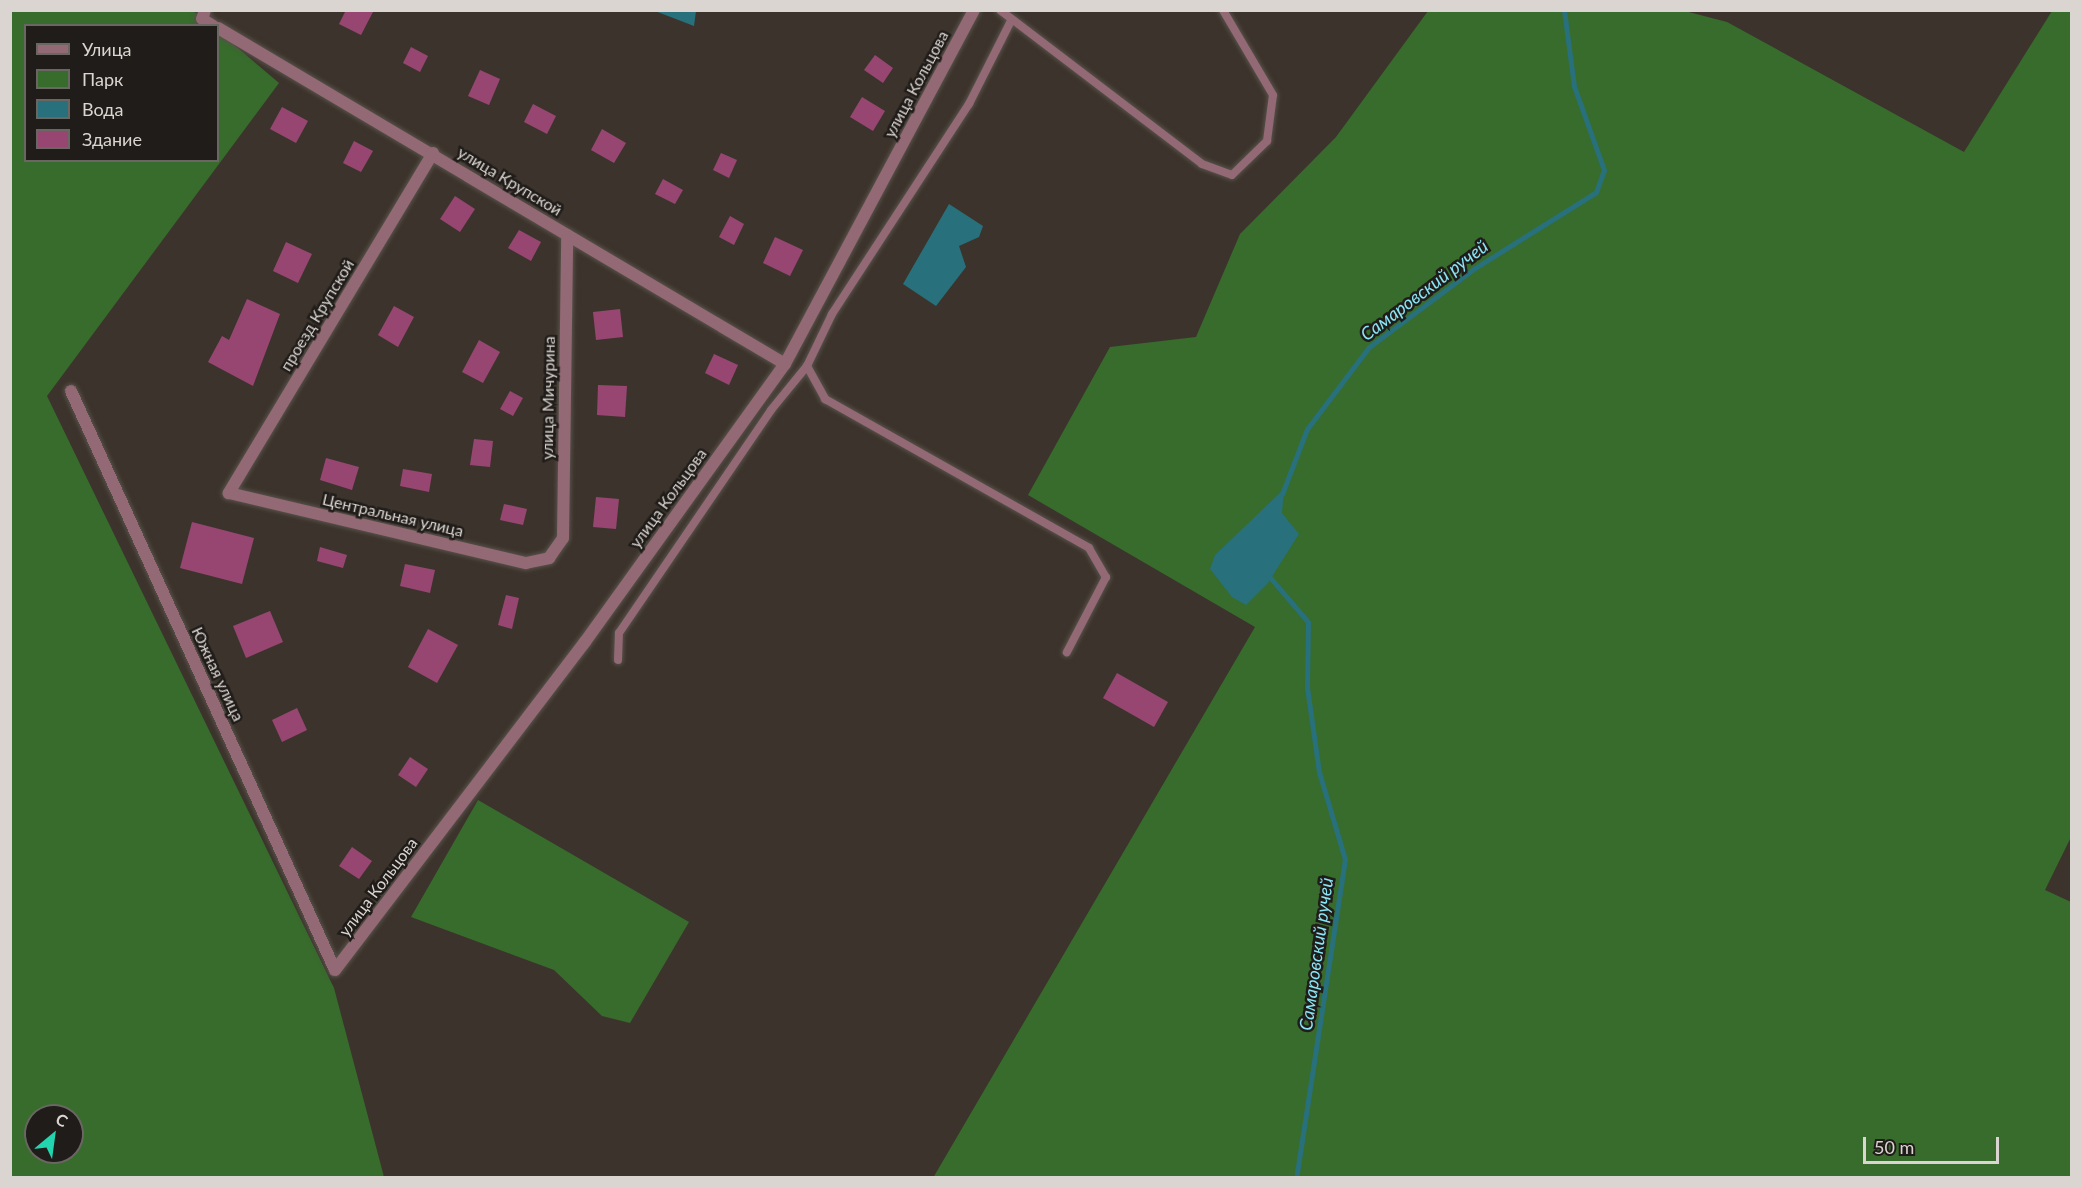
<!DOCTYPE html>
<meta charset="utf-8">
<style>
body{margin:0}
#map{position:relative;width:2082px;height:1188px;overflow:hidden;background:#3c342c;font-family:Lato,sans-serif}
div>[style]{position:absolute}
.green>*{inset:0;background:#376c2c}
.water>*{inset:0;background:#28707c}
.stream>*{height:5px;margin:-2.5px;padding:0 2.5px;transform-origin:2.5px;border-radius:2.5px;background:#28707c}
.building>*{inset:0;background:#974671}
.roads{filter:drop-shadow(0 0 2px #58514a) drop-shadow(0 0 2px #58514a)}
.service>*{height:8px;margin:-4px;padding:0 4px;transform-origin:4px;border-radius:4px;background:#926974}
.minor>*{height:12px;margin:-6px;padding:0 6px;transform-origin:6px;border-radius:6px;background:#926974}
span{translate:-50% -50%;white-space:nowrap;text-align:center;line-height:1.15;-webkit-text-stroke:5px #201c19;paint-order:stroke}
.street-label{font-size:16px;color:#dad5d0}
.water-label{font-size:18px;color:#89e5f5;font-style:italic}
.frame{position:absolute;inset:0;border:12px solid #dad5d0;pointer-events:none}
.legend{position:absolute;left:24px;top:24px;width:195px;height:138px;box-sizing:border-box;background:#201c19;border:2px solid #6a6662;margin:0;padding:8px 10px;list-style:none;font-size:18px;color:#dad5d0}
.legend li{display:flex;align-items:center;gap:12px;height:30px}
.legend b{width:30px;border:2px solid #6a6662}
.north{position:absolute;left:24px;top:1104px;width:60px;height:60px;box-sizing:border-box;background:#201c19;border:2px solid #6a6662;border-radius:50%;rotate:29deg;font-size:16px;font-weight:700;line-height:24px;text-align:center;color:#dad5d0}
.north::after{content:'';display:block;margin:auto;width:21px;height:27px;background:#22d5af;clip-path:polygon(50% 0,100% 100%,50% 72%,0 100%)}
.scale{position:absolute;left:1863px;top:1137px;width:136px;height:27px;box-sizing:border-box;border:3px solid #dad5d0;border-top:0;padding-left:8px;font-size:18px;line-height:21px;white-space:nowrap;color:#dad5d0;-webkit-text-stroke:4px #201c19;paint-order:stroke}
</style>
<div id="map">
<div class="green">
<i style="clip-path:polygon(1681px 10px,1727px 22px,1964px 152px,2052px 11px,2071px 11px,2072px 835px,2045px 890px,2071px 902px,2071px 1177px,933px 1178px,1255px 627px,1028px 495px,1110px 347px,1196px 337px,1240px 234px,1336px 137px,1428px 11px)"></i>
<i style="clip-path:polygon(evenodd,11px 11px,193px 11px,211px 25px,26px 26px,26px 160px,218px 160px,218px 31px,279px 83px,47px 396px,334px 988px,384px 1177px,11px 1177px,11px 11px,36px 1116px,72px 1116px,72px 1152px,36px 1152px,36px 1116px)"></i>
<i style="clip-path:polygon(478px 800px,689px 922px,630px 1023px,602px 1016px,554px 970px,411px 917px)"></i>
</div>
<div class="water">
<i style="clip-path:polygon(655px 11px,696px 11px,694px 26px)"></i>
<i style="clip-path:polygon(949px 204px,983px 226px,979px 237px,959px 246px,966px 267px,936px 306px,903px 284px)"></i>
<i style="clip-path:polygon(1284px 489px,1282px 513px,1299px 534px,1268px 583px,1246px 605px,1232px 597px,1210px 569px,1215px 555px)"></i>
</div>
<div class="stream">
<i style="left:1282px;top:494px;width:70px;rotate:-69deg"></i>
<i style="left:1307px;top:429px;width:103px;rotate:-52.9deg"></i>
<i style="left:1369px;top:347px;width:132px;rotate:-36.7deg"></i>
<i style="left:1475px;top:268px;width:143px;rotate:-32.1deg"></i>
<i style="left:1596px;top:192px;width:23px;rotate:-70deg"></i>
<i style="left:1604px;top:170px;width:89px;rotate:-109.7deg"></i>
<i style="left:1574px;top:86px;width:77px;rotate:-97.5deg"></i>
<i style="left:1268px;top:575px;width:62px;rotate:49.6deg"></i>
<i style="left:1308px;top:622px;width:65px;rotate:90.9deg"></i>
<i style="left:1307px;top:687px;width:86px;rotate:82deg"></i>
<i style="left:1319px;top:772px;width:91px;rotate:73.4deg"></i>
<i style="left:1345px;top:859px;width:323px;rotate:98.7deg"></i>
</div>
<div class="building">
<i style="clip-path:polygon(346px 10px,374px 10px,361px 35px,339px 24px)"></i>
<i style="clip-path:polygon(411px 47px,428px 56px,420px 72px,403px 63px)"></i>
<i style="clip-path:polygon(875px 55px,893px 68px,883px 83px,864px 70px)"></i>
<i style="clip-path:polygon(480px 70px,500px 79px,489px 105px,468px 96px)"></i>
<i style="clip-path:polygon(862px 97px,885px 111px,873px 131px,850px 117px)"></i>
<i style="clip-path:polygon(533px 104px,556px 116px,547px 134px,524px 122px)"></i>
<i style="clip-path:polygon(282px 107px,308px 121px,296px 143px,270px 129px)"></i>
<i style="clip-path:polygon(602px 129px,626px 143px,614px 163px,591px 150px)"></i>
<i style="clip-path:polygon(354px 141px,373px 151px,361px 172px,343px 163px)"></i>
<i style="clip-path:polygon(721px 153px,737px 160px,729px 178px,713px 170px)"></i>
<i style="clip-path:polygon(663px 179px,683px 190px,675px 204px,655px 194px)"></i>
<i style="clip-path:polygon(455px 196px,475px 209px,460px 232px,440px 219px)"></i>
<i style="clip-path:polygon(730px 216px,744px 224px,734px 245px,719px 237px)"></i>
<i style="clip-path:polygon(519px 230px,541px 242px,531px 261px,508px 248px)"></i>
<i style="clip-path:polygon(775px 237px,803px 250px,790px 276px,763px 263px)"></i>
<i style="clip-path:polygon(286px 242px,312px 254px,298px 283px,273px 271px)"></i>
<i style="clip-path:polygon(247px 299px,280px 314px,253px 386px,208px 362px,222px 336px,229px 340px)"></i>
<i style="clip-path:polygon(394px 306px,414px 317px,398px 347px,378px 335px)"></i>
<i style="clip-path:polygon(620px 309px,623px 337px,596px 340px,593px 312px)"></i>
<i style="clip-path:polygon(479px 340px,500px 352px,483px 383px,462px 372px)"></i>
<i style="clip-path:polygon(714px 354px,738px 365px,729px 385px,705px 373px)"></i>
<i style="clip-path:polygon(598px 385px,627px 386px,625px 417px,597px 415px)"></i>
<i style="clip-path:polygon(510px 391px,523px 398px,513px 416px,500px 409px)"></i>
<i style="clip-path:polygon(474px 439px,493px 441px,490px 467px,470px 465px)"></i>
<i style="clip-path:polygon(326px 458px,359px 467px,352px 490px,320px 480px)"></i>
<i style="clip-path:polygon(403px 469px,432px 474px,429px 492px,400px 486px)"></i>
<i style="clip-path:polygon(596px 497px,619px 499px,616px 529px,593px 527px)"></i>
<i style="clip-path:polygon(504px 504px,527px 509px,523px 525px,500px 520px)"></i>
<i style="clip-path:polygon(192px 522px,254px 538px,242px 584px,180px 568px)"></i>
<i style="clip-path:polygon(320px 547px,347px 555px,343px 568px,317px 561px)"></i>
<i style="clip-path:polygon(405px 564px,435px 570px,430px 593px,400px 586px)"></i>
<i style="clip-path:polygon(506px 595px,519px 598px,512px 629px,498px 625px)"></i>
<i style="clip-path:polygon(270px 611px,283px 642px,246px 658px,233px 626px)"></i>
<i style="clip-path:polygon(428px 629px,458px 645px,437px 683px,408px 667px)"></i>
<i style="clip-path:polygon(1117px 673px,1168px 702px,1154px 727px,1103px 698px)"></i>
<i style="clip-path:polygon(297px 708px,307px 730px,282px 742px,272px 720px)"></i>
<i style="clip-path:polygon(410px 757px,428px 769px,416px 787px,398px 775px)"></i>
<i style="clip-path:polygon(352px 847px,372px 861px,359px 879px,339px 866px)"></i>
</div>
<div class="roads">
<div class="service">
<i style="left:1000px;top:10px;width:254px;rotate:37.3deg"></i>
<i style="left:1202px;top:164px;width:32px;rotate:20deg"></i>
<i style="left:1232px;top:175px;width:49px;rotate:-44.2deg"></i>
<i style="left:1267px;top:141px;width:46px;rotate:-82.6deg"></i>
<i style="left:1273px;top:95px;width:99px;rotate:-120.5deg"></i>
<i style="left:807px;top:366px;width:38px;rotate:61deg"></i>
<i style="left:825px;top:399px;width:303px;rotate:29.4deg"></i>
<i style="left:1089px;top:548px;width:34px;rotate:60deg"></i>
<i style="left:1106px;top:577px;width:85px;rotate:117.5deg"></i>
<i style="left:618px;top:660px;width:27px;rotate:-88deg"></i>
<i style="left:619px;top:633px;width:270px;rotate:-55.7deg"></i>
<i style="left:771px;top:410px;width:57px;rotate:-50.7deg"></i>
<i style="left:807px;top:366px;width:58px;rotate:-64.3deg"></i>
<i style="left:832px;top:314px;width:251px;rotate:-56.9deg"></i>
<i style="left:969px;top:104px;width:93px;rotate:-63.2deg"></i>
</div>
<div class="minor">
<i style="left:205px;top:10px;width:9px;rotate:108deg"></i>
<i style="left:202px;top:19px;width:13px;rotate:32deg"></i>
<i style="left:218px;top:28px;width:659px;rotate:30.65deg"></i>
<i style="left:433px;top:153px;width:397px;rotate:121deg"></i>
<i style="left:229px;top:493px;width:305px;rotate:13.3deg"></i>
<i style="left:526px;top:563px;width:24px;rotate:-12deg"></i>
<i style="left:549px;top:558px;width:24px;rotate:-55deg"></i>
<i style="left:563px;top:538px;width:303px;rotate:-89.2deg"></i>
<i style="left:71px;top:391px;width:636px;rotate:65.49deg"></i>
<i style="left:335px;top:970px;width:412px;rotate:-52.7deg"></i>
<i style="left:585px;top:642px;width:342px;rotate:-54.3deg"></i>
<i style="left:785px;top:364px;width:401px;rotate:-61.9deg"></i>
</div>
</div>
<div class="street-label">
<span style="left:916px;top:84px;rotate:-62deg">улица Кольцова</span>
<span style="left:510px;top:181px;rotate:31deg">улица Крупской</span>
<span style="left:317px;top:315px;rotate:-59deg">проезд Крупской</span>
<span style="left:548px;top:398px;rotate:-89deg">улица Мичурина</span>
<span style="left:668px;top:498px;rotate:-54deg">улица Кольцова</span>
<span style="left:393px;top:515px;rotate:13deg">Центральная улица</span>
<span style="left:218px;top:674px;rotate:65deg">Южная улица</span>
<span style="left:378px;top:887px;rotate:-53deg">улица Кольцова</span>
</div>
<div class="water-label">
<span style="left:1424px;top:290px;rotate:-37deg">Самаровский ручей</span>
<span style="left:1316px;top:954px;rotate:-82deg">Самаровский ручей</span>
</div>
<div class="frame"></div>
<ul class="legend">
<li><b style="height:8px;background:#926974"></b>Улица</li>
<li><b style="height:16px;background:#376c2c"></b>Парк</li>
<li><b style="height:16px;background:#28707c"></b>Вода</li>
<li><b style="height:16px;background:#974671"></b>Здание</li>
</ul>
<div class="north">С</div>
<div class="scale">50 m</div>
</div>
